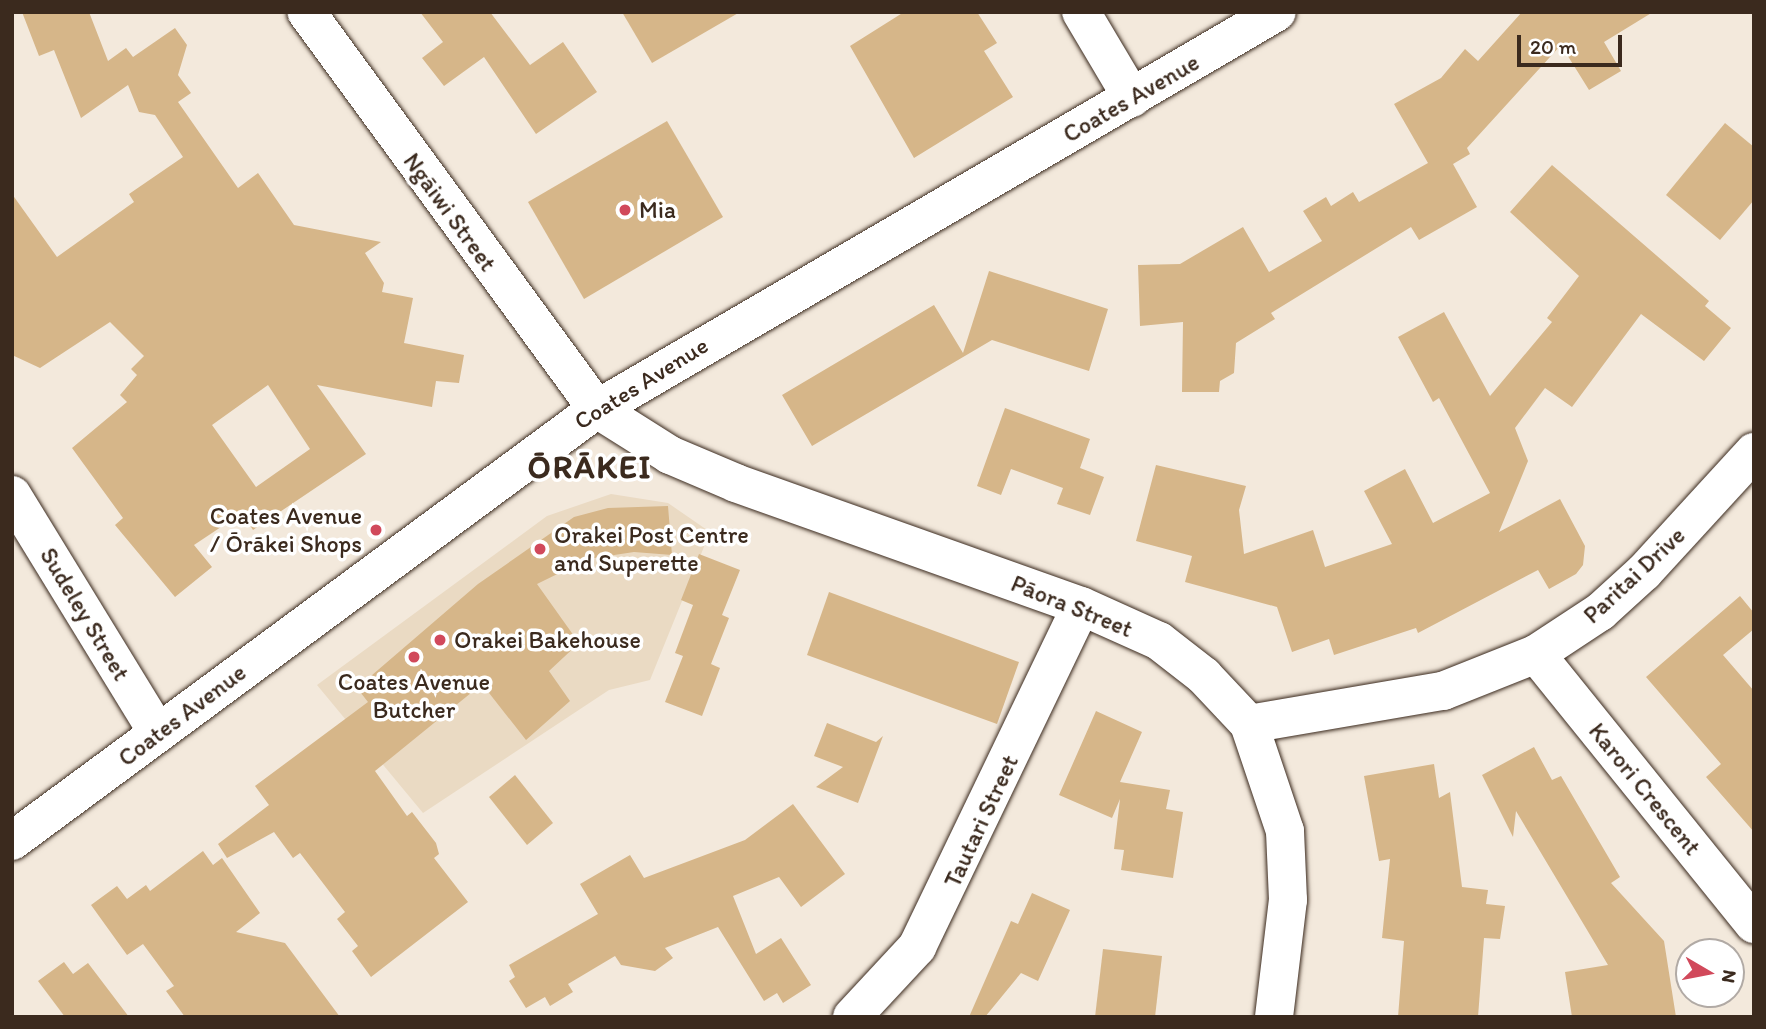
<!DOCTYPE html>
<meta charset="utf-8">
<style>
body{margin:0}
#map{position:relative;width:1766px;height:1029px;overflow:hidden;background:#f3e9dc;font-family:Itim,sans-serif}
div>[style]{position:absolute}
.built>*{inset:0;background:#eadac3}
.building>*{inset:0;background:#d6b689}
.roads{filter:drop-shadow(0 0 2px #3b2a1e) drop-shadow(0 0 2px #3b2a1e)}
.street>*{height:38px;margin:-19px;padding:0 19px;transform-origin:19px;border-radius:19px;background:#fff}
.secondary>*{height:38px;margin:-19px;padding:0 19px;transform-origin:19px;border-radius:19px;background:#fff}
.dots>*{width:19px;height:19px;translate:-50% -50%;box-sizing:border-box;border:4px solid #fff;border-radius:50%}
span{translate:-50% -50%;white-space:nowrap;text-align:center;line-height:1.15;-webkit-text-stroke:7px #fff;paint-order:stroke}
.street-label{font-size:24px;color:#3b2a1e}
.poi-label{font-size:24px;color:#3b2a1e}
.left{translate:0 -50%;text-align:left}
.right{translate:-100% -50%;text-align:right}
.district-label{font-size:32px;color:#3b2a1e;font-weight:700;letter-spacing:2px}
.frame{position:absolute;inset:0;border:14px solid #3b2a1e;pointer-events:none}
.north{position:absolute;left:1675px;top:938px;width:70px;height:70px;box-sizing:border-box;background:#fff;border:2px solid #b1aaa5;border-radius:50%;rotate:100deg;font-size:19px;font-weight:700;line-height:28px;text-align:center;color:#3b2a1e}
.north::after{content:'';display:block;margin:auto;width:24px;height:32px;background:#d1495b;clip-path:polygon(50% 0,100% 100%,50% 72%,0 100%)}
.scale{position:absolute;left:1517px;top:35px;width:105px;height:32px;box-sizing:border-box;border:4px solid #3b2a1e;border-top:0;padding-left:9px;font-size:21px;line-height:24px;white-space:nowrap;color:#3b2a1e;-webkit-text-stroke:5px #fff;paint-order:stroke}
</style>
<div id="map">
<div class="built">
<i style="clip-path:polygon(611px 494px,668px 503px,710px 532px,650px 680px,609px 690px,423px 813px,317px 685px,547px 516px)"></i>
</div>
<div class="building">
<i style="clip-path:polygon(evenodd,22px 12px,89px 12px,108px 61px,126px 48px,133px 57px,175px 28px,187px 45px,178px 75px,191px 93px,178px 102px,238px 188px,258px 173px,294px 225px,381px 242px,365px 253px,384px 283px,382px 292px,413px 298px,404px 343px,464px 355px,459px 383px,436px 381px,432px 407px,317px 385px,366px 454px,253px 530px,242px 513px,194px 545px,212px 567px,175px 597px,115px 525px,123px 518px,72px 448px,127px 402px,120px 395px,137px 375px,131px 369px,144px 356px,110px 322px,40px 368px,12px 355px,12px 194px,57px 257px,134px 202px,129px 194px,183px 157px,155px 115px,139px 112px,128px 85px,81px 118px,54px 50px,39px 56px,22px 12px,268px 385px,310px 449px,256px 487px,212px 425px,268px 385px)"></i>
<i style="clip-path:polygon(420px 12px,490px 12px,530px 65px,563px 42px,597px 92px,536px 134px,484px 57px,444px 86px,422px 58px,443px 42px)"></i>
<i style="clip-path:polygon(622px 12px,740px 12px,652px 63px)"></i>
<i style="clip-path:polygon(904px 12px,977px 12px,997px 43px,984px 51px,1013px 97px,914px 158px,850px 46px)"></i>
<i style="clip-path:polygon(1522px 12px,1653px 12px,1604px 42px,1621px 71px,1589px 90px,1561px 45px,1467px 148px,1470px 154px,1453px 164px,1477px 207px,1419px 240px,1411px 227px,1271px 313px,1275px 319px,1236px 343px,1234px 373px,1220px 381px,1219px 392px,1182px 392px,1183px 322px,1140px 326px,1138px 265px,1180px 264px,1243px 227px,1269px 272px,1322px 241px,1303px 211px,1326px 197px,1331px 206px,1353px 192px,1359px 202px,1428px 163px,1394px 104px,1441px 78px,1465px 49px,1478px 61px)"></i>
<i style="clip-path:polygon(667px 121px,723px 217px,584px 299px,528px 202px)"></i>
<i style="clip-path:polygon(1725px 123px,1754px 147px,1754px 200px,1720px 240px,1666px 195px)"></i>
<i style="clip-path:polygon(1552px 165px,1709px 301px,1705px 306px,1731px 328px,1704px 361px,1641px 314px,1572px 407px,1545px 388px,1515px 428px,1528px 461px,1499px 532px,1560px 499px,1585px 546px,1583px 565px,1576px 574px,1549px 589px,1538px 570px,1418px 633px,1416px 628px,1334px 655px,1329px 639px,1292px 652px,1277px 607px,1185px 582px,1192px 556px,1136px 541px,1156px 465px,1246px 486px,1239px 510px,1244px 554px,1313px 530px,1325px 567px,1392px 544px,1364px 491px,1405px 469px,1433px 523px,1490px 493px,1439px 398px,1433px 402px,1398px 337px,1444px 312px,1490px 396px,1552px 322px,1547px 318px,1579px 276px,1510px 212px)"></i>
<i style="clip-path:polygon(989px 271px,1108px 309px,1089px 371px,992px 340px,812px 446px,782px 395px,934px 305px,963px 353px)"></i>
<i style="clip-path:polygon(1005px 408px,1090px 439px,1080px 468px,1104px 477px,1090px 515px,1057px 504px,1063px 488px,1011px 469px,1001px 495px,977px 486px)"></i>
<i style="clip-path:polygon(668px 506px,672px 555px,634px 552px,588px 559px,537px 584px,579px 643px,549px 671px,570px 701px,526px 740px,482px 684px,375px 771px,407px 816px,412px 812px,436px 843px,439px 854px,434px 858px,468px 902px,371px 977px,352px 951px,358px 946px,337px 919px,345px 912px,300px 853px,293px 858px,274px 832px,227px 858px,218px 844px,269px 805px,255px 786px,368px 702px,357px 688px,478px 584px,574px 517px,608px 508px)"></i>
<i style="clip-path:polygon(699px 554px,740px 570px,722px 615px,729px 618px,711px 664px,720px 668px,702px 716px,665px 702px,683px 656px,675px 653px,693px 605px,681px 600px)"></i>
<i style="clip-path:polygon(829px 592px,1019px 662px,997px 724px,807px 655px)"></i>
<i style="clip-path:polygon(1740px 596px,1754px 613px,1754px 629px,1723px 655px,1754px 691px,1754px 832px,1706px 777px,1721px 764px,1646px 677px)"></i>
<i style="clip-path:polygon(1096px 711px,1142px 732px,1120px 782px,1170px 790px,1166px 809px,1183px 812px,1173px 878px,1121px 870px,1124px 850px,1114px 849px,1120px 799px,1112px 818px,1059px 795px)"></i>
<i style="clip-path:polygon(827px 723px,876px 742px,883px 736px,858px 803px,816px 787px,843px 767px,814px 756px)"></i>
<i style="clip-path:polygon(1534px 747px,1552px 780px,1561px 776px,1620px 877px,1611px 883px,1664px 941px,1676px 1017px,1572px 1017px,1565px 972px,1608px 965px,1516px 811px,1513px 837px,1482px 775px)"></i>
<i style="clip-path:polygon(1434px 764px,1439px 798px,1450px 792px,1462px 887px,1488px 890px,1486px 904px,1505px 906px,1500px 939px,1484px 938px,1478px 1017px,1398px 1017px,1404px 941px,1382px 938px,1390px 859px,1379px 861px,1364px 776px)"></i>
<i style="clip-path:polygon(515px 775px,553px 823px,527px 845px,489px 797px)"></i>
<i style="clip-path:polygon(793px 804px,845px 874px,801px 907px,779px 877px,733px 896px,756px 954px,781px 938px,811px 985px,783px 1003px,777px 993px,764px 1001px,718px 927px,665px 948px,673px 958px,655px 971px,621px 965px,615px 956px,568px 984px,573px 992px,550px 1006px,545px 997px,526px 1008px,509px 981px,515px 977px,509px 965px,598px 914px,580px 884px,630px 855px,644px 878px,745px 840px)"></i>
<i style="clip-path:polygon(203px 851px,213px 865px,222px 858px,260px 913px,236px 932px,285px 943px,340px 1017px,185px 1017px,166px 991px,174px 986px,143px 944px,127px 955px,91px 905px,117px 886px,127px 899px,146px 885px,150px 891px)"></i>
<i style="clip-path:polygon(1032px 893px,1070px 910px,1038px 981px,1021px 973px,985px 1017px,969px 1017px,1011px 921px,1018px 924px)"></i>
<i style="clip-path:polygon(1103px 949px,1162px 956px,1155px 1017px,1095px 1017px)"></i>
<i style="clip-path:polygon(64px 962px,73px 974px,88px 963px,129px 1017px,65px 1017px,38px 981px)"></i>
</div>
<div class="roads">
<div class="street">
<i style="left:1081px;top:12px;width:100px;rotate:59.3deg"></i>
<i style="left:12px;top:495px;width:279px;rotate:58.5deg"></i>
<i style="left:1536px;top:654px;width:347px;rotate:51.1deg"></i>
<i style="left:1249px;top:724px;width:197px;rotate:-9.7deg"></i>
<i style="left:1443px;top:691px;width:100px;rotate:-21.7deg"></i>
<i style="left:1536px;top:654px;width:77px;rotate:-33.3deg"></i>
<i style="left:1600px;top:612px;width:59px;rotate:-42.3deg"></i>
<i style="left:1644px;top:572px;width:163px;rotate:-47.5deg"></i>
<i style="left:852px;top:1017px;width:96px;rotate:-47.1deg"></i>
<i style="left:917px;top:947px;width:378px;rotate:-64.3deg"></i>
<i style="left:1274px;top:1017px;width:118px;rotate:-83.2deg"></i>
<i style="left:1288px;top:900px;width:69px;rotate:-92.5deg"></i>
<i style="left:1285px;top:831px;width:113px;rotate:-108.6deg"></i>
<i style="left:1249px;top:724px;width:66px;rotate:-133.2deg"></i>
<i style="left:1204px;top:676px;width:57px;rotate:-142.1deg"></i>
<i style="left:1159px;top:641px;width:85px;rotate:-155.8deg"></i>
<i style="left:1081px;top:606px;width:366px;rotate:-160.4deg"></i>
<i style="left:736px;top:483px;width:72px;rotate:-157deg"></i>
<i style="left:670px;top:455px;width:86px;rotate:-147.8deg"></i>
<i style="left:597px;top:409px;width:787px;rotate:-30.28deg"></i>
</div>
<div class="secondary">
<i style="left:12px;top:841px;width:727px;rotate:-36.44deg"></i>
<i style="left:597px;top:409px;width:492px;rotate:-126.2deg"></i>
</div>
</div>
<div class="dots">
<i style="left:625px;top:210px;background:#d1495b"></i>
<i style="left:376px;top:530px;background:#d1495b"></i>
<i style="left:540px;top:549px;background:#d1495b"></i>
<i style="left:440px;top:640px;background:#d1495b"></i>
<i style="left:414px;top:657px;background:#d1495b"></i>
</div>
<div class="street-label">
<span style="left:1131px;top:98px;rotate:-30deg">Coates Avenue</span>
<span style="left:450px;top:212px;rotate:54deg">Ngāiwi Street</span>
<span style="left:641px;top:383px;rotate:-32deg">Coates Avenue</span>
<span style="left:1634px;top:575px;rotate:-43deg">Paritai Drive</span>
<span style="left:1072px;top:606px;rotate:22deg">Pāora Street</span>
<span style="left:85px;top:614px;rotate:59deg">Sudeley Street</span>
<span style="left:182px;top:715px;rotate:-37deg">Coates Avenue</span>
<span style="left:1645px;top:789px;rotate:51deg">Karori Crescent</span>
<span style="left:981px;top:821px;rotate:-65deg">Tautari Street</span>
</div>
<div class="poi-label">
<span class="left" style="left:639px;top:210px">Mia</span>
<span class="right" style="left:362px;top:530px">Coates Avenue<br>/ Ōrākei Shops</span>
<span class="left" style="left:554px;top:549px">Orakei Post Centre<br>and Superette</span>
<span class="left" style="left:454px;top:640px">Orakei Bakehouse</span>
<span style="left:414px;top:696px">Coates Avenue<br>Butcher</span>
</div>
<div class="district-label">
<span style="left:590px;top:467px">ŌRĀKEI</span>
</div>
<div class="frame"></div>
<div class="north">N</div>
<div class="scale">20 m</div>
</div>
